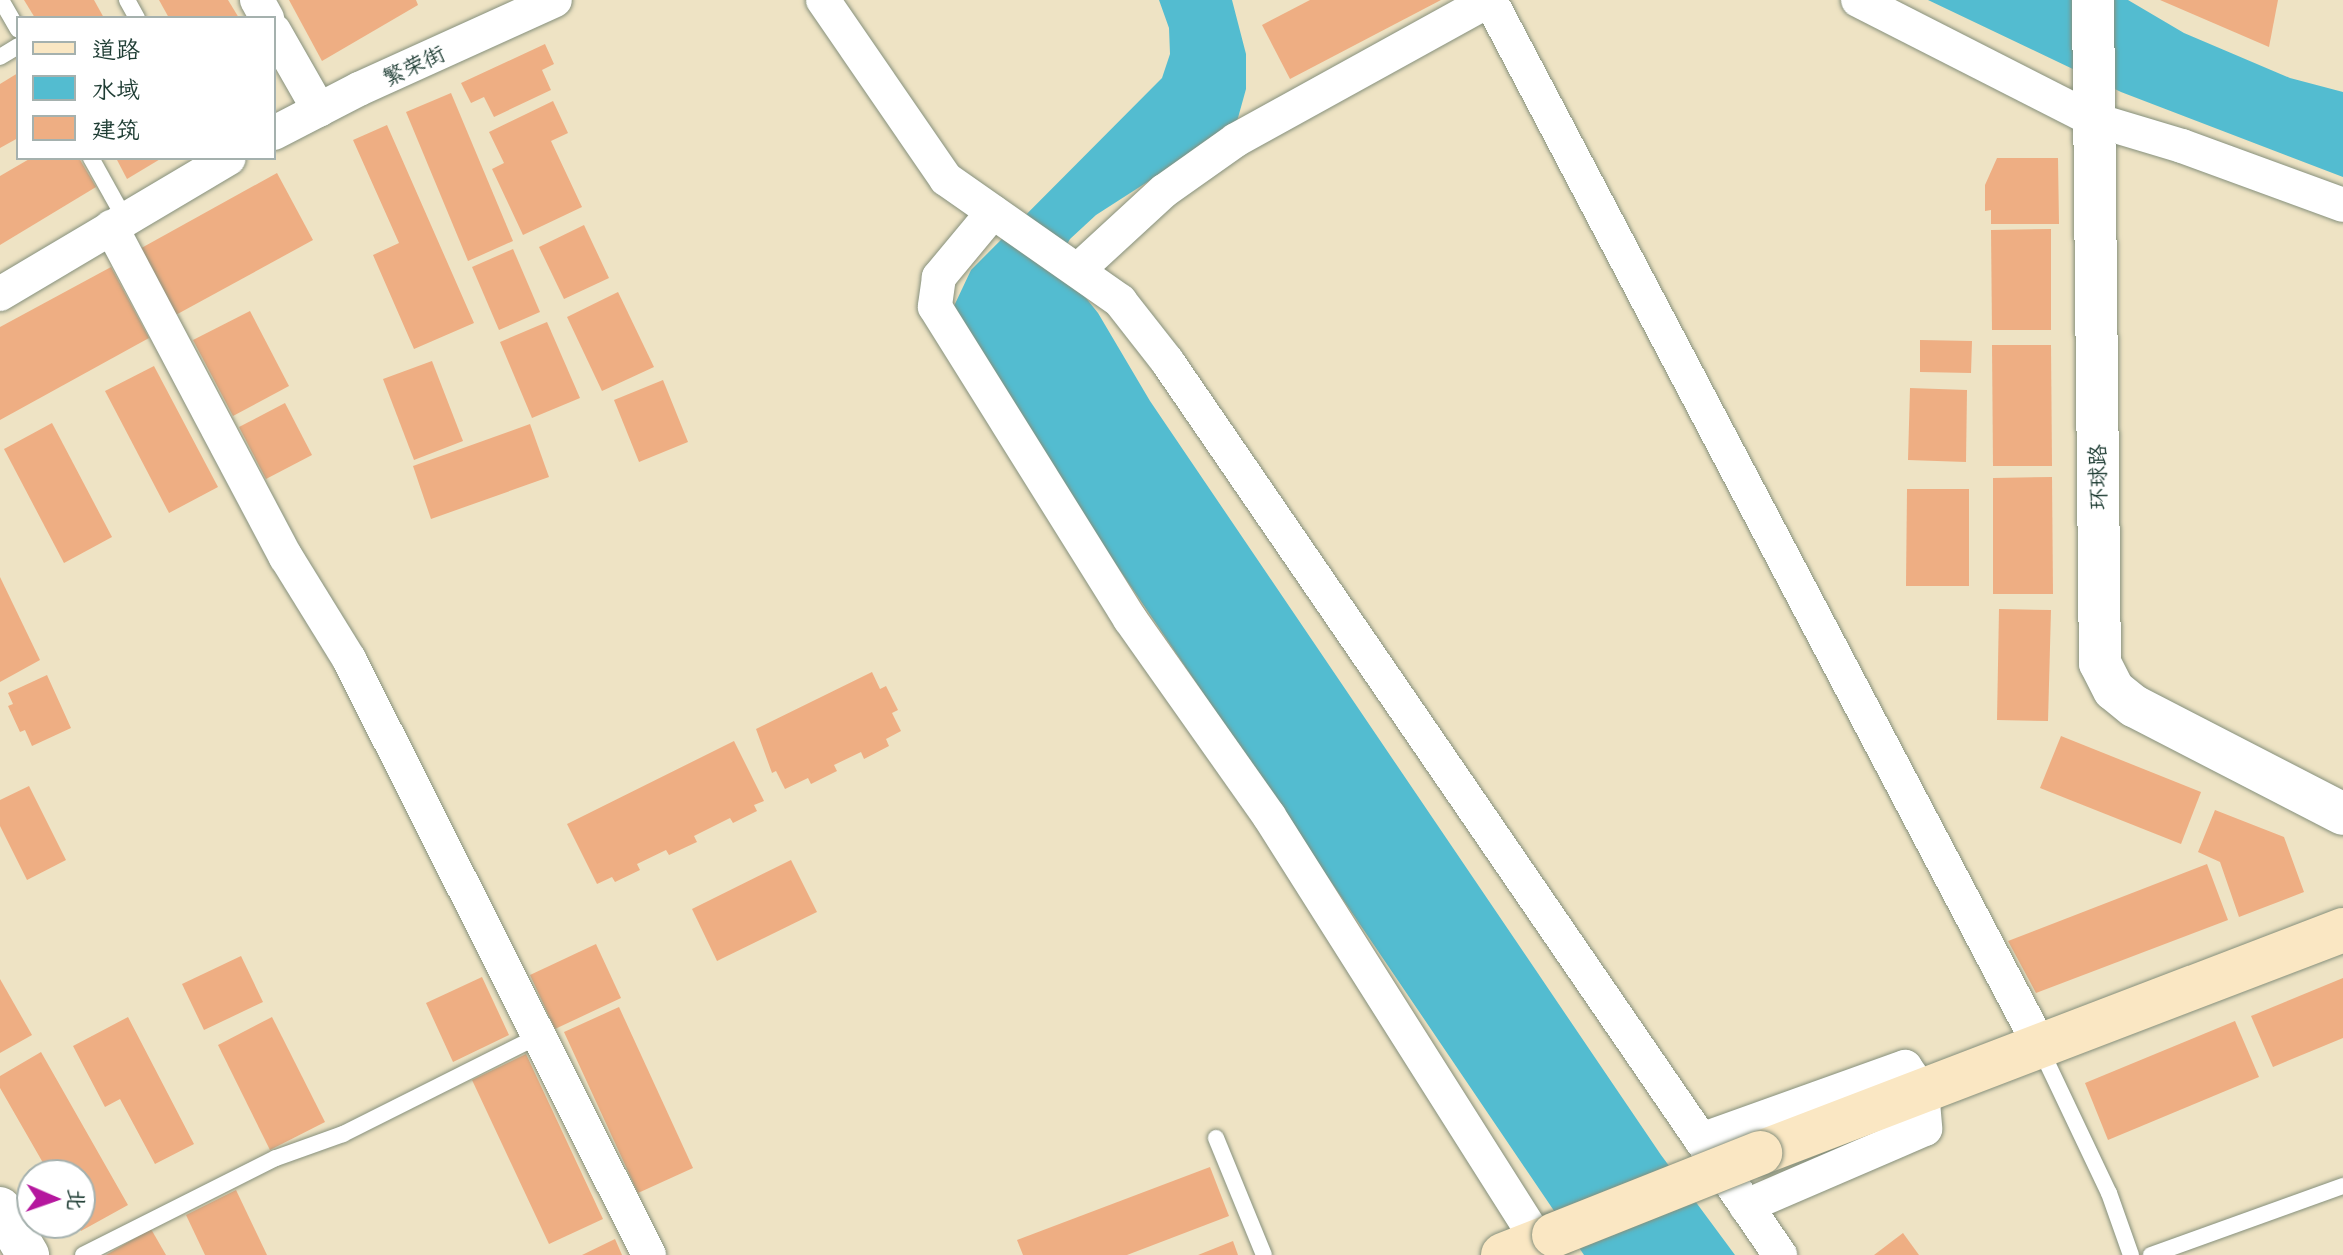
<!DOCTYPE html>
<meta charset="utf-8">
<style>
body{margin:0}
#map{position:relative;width:2343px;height:1255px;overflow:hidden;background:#eee3c4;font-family:"Playpen Sans","LXGW WenKai TC",sans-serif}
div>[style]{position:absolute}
.water>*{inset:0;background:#53bcd0}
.building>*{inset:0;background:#eeae83}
.roads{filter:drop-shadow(0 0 2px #86907c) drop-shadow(0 0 2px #86907c)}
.service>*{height:16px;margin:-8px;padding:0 8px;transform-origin:8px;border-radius:8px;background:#fff}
.minor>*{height:34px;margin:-17px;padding:0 17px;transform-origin:17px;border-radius:17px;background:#fff}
.tertiary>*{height:42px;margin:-21px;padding:0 21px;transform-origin:21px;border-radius:21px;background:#fff}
.secondary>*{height:44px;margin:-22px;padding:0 22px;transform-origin:22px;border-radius:22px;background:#fae7c3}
.bridges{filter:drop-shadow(0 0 2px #86907c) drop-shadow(0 0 2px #86907c)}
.secondary-bridge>*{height:44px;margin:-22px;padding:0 22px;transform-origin:22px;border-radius:22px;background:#fae7c3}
span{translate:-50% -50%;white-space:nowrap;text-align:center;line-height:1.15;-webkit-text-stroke:7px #fff;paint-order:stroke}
.street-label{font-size:22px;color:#1f3d34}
.legend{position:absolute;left:16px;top:16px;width:260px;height:144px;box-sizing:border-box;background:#fff;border:2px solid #a5b1ae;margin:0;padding:10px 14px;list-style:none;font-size:24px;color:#1f3d34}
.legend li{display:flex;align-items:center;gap:16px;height:40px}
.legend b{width:40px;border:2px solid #a5b1ae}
.north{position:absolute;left:16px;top:1159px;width:80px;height:80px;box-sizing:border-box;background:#fff;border:2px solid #a5b1ae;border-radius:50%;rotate:92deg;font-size:22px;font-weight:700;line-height:32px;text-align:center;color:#1f3d34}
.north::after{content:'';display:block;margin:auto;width:28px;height:36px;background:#b5179e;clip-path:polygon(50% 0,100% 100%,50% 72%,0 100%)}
</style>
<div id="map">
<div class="water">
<i style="clip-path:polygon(1159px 0,1232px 0,1246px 54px,1246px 89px,1236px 125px,1096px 215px,1070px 239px,1057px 262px,1098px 313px,1150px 401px,1661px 1155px,1735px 1255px,1584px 1255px,1031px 439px,954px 306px,971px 270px,1162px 78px,1170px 54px,1169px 28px)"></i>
<i style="clip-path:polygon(1928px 0,2128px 0,2184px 33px,2290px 78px,2343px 92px,2343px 177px,2121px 92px)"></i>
</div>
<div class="building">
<i style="clip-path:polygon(24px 0,94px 0,104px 18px,35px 18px)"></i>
<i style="clip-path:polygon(159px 0,228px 0,239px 18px,169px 18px)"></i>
<i style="clip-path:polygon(289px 0,416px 0,418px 5px,322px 61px)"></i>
<i style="clip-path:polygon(1310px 0,1441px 0,1290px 79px,1262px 25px)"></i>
<i style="clip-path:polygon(2160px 0,2278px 0,2269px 47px)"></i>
<i style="clip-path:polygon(545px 44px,554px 64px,542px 70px,551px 90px,494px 117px,484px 97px,471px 103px,461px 83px)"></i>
<i style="clip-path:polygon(18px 73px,18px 138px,0 148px,0 84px)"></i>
<i style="clip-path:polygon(451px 93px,513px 241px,468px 261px,406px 112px)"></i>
<i style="clip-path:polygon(553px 101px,568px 133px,551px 141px,582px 207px,523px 235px,492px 169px,504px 163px,489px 132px)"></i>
<i style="clip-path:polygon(387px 125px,474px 323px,414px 349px,373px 255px,399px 243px,353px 140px)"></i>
<i style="clip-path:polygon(31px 158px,79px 158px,96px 187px,0 245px,0 176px)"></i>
<i style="clip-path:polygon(116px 158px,162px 158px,127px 179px)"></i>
<i style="clip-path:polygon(1997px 158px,2058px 158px,2059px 224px,1991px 224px,1991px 210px,1985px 211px,1985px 185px)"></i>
<i style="clip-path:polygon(277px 173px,313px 240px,172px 317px,136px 251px)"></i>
<i style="clip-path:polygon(584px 225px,609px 278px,564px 299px,539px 247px)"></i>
<i style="clip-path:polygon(2051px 229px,2051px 330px,1992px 330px,1991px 230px)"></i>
<i style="clip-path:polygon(513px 249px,540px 312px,499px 330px,472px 267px)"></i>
<i style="clip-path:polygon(111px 267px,149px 338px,0 420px,0 327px)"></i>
<i style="clip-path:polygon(618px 292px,654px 367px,602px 391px,567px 317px)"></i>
<i style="clip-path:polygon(250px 311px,289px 386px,233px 416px,193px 340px)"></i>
<i style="clip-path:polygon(547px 322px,580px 398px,532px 418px,500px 342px)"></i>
<i style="clip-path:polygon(1920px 340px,1972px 341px,1971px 373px,1920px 372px)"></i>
<i style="clip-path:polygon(1992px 345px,2051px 345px,2052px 466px,1993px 466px)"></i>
<i style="clip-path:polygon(432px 361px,463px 441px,414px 460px,383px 379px)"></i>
<i style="clip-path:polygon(154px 366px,218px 487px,169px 513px,105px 391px)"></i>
<i style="clip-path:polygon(663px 380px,688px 442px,639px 462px,614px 400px)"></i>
<i style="clip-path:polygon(1910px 388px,1967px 390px,1966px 462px,1908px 460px)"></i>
<i style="clip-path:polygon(285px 403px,312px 455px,266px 479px,239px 427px)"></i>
<i style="clip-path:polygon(52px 423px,112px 537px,64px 563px,4px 449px)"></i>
<i style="clip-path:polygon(530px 424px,549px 477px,431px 519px,413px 466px)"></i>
<i style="clip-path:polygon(2052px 477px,2053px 594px,1993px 594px,1993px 478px)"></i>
<i style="clip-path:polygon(1907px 489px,1969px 489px,1969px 586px,1906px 586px)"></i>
<i style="clip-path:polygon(0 577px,40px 660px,0 682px)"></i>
<i style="clip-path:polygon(1999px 609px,2051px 610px,2048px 721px,1997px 720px)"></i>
<i style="clip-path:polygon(872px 672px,880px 689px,886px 686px,898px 710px,892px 713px,901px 731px,886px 739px,889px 746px,864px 759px,861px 752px,834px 765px,837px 771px,811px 784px,808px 778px,785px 789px,776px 771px,772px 773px,756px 729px)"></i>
<i style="clip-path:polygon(47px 675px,71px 728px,32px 746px,25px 730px,20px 732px,8px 706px,13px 704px,8px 693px)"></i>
<i style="clip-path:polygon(2061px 736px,2201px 792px,2181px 844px,2040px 788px)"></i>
<i style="clip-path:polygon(734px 741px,764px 801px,754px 805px,757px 811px,733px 823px,730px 818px,694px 836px,697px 842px,669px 855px,666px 850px,637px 864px,640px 870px,615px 882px,612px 877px,597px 884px,567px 824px)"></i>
<i style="clip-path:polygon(29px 786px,66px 860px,27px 880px,0 826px,0 800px)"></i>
<i style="clip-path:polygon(2215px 810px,2284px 837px,2304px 892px,2239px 917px,2220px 862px,2198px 852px)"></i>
<i style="clip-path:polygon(791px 860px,817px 912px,717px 961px,692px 909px)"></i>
<i style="clip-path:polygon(2207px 864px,2228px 920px,2036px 993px,2008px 941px)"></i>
<i style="clip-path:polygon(596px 944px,621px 998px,555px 1029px,530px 975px)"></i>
<i style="clip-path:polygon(241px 956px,263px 1002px,204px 1030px,182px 984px)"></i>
<i style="clip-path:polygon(482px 977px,509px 1035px,453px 1062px,426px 1003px)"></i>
<i style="clip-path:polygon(2343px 978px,2343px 1038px,2273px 1067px,2251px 1016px)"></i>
<i style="clip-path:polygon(0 979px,32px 1035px,0 1053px)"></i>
<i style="clip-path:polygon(619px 1007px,693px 1168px,638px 1193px,564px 1032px)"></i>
<i style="clip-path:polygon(128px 1017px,194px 1144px,155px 1164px,120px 1099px,105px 1107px,73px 1046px)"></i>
<i style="clip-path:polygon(272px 1017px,325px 1122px,270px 1150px,218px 1045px)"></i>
<i style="clip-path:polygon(2235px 1021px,2259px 1077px,2108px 1140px,2085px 1083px)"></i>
<i style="clip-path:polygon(41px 1052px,128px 1205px,81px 1231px,77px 1223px,80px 1223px,80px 1175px,50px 1175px,0 1088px,0 1076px)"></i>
<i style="clip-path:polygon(526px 1054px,603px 1219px,549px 1244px,472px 1080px)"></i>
<i style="clip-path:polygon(1210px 1167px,1229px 1216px,1127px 1255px,1023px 1255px,1017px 1240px)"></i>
<i style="clip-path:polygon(236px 1190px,267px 1255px,205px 1255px,186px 1215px)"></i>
<i style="clip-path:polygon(151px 1229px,166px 1255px,106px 1255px)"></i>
<i style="clip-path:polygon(1903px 1233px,1919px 1255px,1874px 1255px)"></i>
<i style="clip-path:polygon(615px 1239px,622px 1255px,582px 1255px)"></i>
<i style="clip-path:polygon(1233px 1241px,1238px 1255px,1198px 1255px)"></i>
</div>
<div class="roads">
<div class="service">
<i style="left:1px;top:0;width:34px;rotate:60deg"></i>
<i style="left:127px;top:0;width:21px;rotate:61deg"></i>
<i style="left:0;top:57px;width:21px;rotate:-31deg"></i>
<i style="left:91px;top:158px;width:70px;rotate:60.9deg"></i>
<i style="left:2040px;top:1048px;width:161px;rotate:64.6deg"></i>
<i style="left:2109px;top:1193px;width:66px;rotate:70.5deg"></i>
<i style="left:1216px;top:1138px;width:126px;rotate:67.7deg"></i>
<i style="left:83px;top:1255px;width:216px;rotate:-26.7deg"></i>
<i style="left:276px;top:1158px;width:71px;rotate:-19.7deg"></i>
<i style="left:343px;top:1134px;width:221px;rotate:-26.6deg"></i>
<i style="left:2151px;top:1255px;width:204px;rotate:-19.8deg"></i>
</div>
<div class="minor">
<i style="left:257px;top:0;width:21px;rotate:61deg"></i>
<i style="left:823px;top:0;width:217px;rotate:55.5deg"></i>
<i style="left:946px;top:179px;width:213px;rotate:35deg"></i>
<i style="left:1120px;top:301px;width:76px;rotate:51.9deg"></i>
<i style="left:1167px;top:361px;width:1084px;rotate:55.56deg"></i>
<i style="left:1858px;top:0;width:263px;rotate:27deg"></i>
<i style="left:2092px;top:119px;width:94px;rotate:16.7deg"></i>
<i style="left:2182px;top:146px;width:171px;rotate:20.1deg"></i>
<i style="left:274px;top:31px;width:91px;rotate:60.3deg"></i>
<i style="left:274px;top:133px;width:96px;rotate:-27.4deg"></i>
<i style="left:359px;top:89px;width:215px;rotate:-24.4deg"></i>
<i style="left:993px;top:212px;width:85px;rotate:129.7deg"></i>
<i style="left:939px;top:277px;width:30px;rotate:98deg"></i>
<i style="left:935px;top:307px;width:368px;rotate:58deg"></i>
<i style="left:1130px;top:619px;width:241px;rotate:54.8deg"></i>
<i style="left:1269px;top:816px;width:503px;rotate:57.67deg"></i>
<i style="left:111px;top:227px;width:374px;rotate:62.1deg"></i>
<i style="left:286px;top:557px;width:120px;rotate:58.3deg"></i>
<i style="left:349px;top:659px;width:667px;rotate:63.28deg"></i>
<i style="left:1078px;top:270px;width:117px;rotate:-42.6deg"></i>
<i style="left:1164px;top:191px;width:88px;rotate:-35.3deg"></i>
<i style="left:1236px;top:140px;width:290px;rotate:-28.9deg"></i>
<i style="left:1490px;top:0;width:1182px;rotate:62.26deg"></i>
<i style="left:0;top:294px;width:266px;rotate:-30.7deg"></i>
<i style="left:1701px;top:1140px;width:217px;rotate:-19.7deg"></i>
<i style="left:1905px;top:1067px;width:29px;rotate:55deg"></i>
<i style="left:1922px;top:1091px;width:38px;rotate:85deg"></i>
<i style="left:1925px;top:1129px;width:195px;rotate:156.7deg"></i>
</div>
<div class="tertiary">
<i style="left:2093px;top:0;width:663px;rotate:89.4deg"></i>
<i style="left:2100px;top:663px;width:30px;rotate:63deg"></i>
<i style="left:2114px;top:690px;width:26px;rotate:39deg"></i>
<i style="left:2134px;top:706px;width:235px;rotate:27.3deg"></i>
<i style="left:0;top:1208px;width:55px;rotate:59.2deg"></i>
</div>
<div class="secondary">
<i style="left:1760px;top:1153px;width:624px;rotate:-20.93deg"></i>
<i style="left:1503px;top:1255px;width:55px;rotate:-21.4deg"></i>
</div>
</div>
<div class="bridges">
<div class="secondary-bridge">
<i style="left:1554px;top:1235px;width:222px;rotate:-21.7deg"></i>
</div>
</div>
<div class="street-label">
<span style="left:413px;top:64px;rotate:-25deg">繁荣街</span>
<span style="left:2096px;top:477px;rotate:-91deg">环球路</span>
</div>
<ul class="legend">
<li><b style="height:10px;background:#fae7c3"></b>道路</li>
<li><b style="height:22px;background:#53bcd0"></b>水域</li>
<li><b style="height:22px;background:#eeae83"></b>建筑</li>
</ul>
<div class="north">北</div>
</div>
